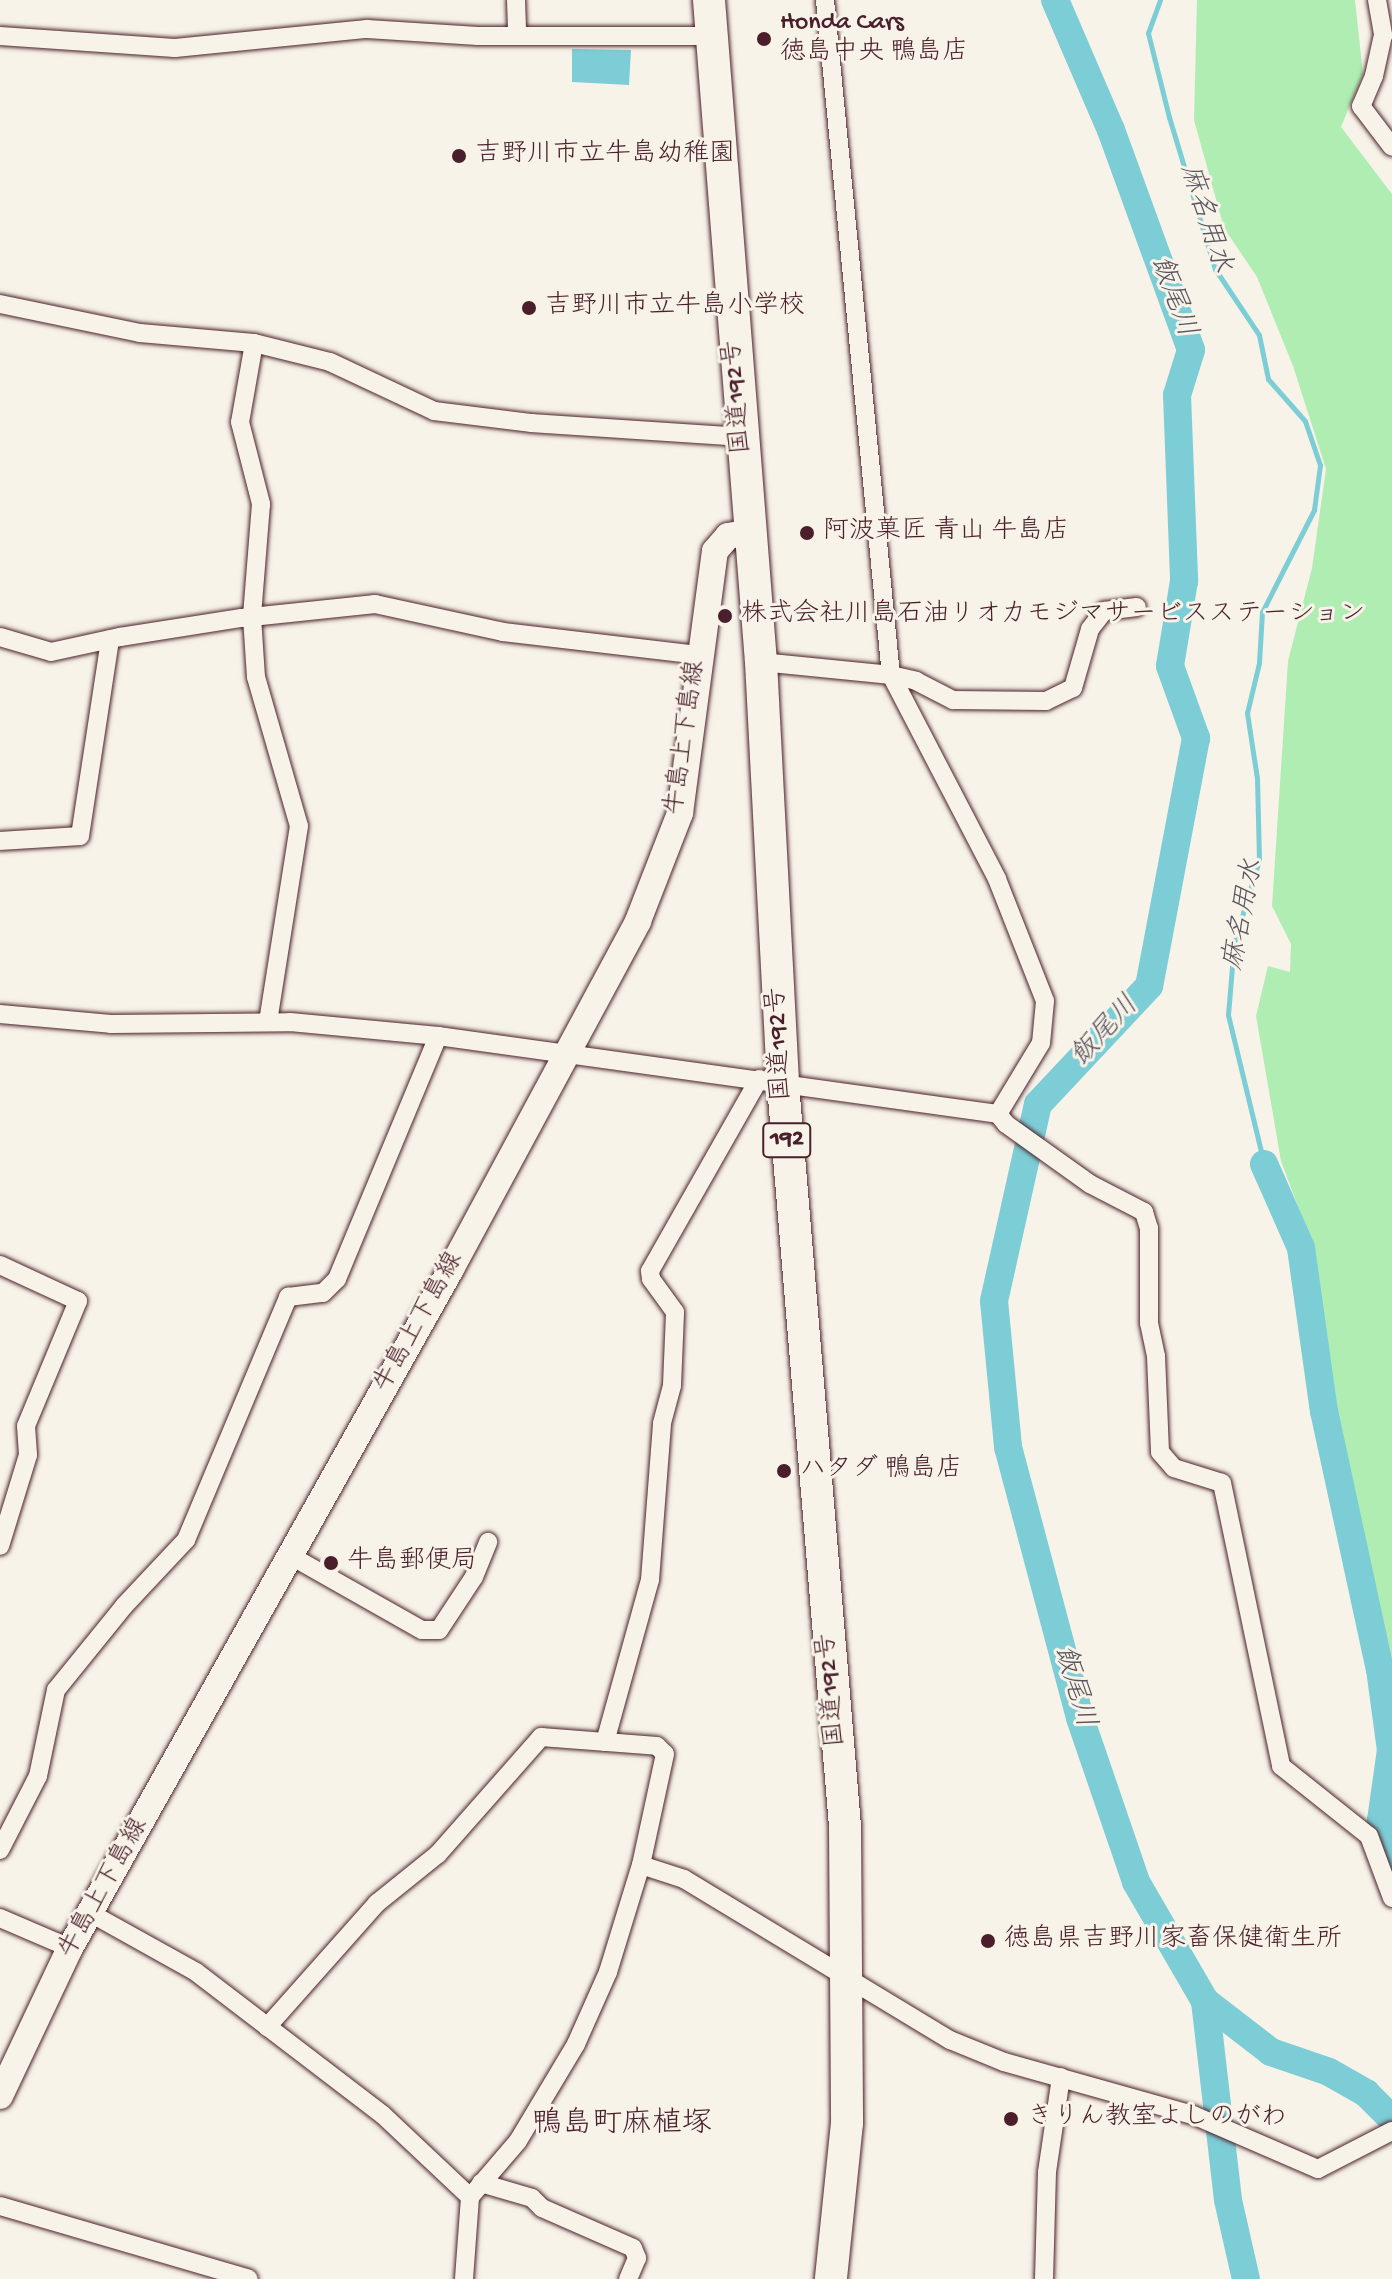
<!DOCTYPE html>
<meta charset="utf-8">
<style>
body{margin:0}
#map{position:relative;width:1392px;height:2279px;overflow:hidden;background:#f7f3e8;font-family:"Gochi Hand","Klee One",sans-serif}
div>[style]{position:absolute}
.green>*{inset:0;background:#b0edb3}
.water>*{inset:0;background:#7ccdd6}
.stream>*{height:5px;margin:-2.5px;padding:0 2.5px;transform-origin:2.5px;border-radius:2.5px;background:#7ccdd6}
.river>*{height:28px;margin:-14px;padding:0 14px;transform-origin:14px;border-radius:14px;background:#7ccdd6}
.roads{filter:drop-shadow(0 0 2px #4a1f2b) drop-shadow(0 0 2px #4a1f2b)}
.street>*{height:18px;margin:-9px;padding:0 9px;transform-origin:9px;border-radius:9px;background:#f7f3e8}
.secondary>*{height:26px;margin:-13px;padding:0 13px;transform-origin:13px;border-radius:13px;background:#f7f3e8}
.highway>*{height:32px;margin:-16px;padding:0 16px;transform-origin:16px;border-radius:16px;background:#f7f3e8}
.dots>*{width:22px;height:22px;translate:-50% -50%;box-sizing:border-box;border:4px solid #f7f3e8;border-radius:50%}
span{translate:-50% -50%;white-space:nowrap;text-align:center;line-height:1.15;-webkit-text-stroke:6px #f7f3e8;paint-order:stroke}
.shield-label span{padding:2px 6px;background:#f7f3e8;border:2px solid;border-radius:6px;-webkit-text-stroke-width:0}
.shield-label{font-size:24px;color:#4a1f2b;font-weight:700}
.poi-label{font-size:26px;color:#4a1f2b}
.left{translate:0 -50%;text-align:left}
.street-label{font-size:26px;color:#4a1f2b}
.water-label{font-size:28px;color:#59535e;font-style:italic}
.quarter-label{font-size:30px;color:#4a1f2b}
</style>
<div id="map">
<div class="green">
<i style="clip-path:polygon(1197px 0,1355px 0,1363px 74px,1341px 127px,1392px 194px,1392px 1681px,1338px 1431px,1309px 1236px,1281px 1161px,1256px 1016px,1268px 966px,1290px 972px,1291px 944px,1272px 906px,1288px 661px,1312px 568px,1326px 469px,1293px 366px,1257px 277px,1224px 228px,1194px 120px)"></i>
</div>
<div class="water">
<i style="clip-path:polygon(572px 49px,631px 50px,629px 85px,572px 82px)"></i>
</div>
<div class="stream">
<i style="left:1160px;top:0;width:35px;rotate:110deg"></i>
<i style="left:1148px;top:33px;width:87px;rotate:76deg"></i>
<i style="left:1169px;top:117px;width:159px;rotate:73.2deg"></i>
<i style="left:1215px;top:269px;width:79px;rotate:56.3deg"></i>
<i style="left:1259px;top:335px;width:45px;rotate:78.4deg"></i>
<i style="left:1268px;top:379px;width:56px;rotate:48.6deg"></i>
<i style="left:1305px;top:421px;width:46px;rotate:71.2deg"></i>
<i style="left:1320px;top:465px;width:45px;rotate:97.6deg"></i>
<i style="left:1314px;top:510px;width:114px;rotate:117deg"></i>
<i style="left:1262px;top:612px;width:51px;rotate:93.4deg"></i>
<i style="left:1259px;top:663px;width:51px;rotate:103.5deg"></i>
<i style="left:1247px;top:713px;width:66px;rotate:81.3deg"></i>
<i style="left:1257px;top:778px;width:82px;rotate:88.6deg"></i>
<i style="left:1259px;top:860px;width:87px;rotate:106.8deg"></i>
<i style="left:1234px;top:943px;width:72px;rotate:94.8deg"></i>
<i style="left:1228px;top:1015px;width:153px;rotate:76.4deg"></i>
</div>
<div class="river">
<i style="left:1055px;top:0;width:142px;rotate:66.7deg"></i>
<i style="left:1111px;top:130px;width:234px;rotate:70deg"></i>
<i style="left:1191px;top:350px;width:47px;rotate:107.3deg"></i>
<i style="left:1177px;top:395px;width:186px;rotate:87.8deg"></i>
<i style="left:1184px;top:581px;width:86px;rotate:99.4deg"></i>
<i style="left:1170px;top:666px;width:77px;rotate:70.1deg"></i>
<i style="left:1196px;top:738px;width:252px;rotate:100.7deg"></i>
<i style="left:1149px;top:986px;width:162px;rotate:133.2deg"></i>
<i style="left:1038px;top:1104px;width:202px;rotate:102.6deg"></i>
<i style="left:994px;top:1301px;width:147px;rotate:84.5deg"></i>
<i style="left:1008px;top:1447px;width:280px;rotate:75.1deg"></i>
<i style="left:1080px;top:1718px;width:173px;rotate:71.1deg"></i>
<i style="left:1136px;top:1882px;width:138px;rotate:59.9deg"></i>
<i style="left:1205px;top:2001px;width:83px;rotate:37.7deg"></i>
<i style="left:1271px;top:2052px;width:61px;rotate:19deg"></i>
<i style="left:1329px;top:2072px;width:43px;rotate:29.6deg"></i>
<i style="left:1366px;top:2093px;width:37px;rotate:45deg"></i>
<i style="left:1264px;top:1164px;width:92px;rotate:66.2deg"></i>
<i style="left:1301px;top:1248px;width:165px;rotate:82deg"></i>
<i style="left:1324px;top:1411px;width:264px;rotate:77.8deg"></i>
<i style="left:1380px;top:1669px;width:82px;rotate:82.3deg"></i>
<i style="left:1391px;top:1750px;width:71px;rotate:98.1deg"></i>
<i style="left:1381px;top:1820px;width:46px;rotate:76.3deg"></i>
<i style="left:1205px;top:2001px;width:200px;rotate:83.4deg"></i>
<i style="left:1228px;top:2200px;width:81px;rotate:77.2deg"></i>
</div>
<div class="roads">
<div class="street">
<i style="left:516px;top:0;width:34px;rotate:88deg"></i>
<i style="left:825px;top:0;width:678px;rotate:84.42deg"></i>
<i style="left:891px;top:675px;width:230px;rotate:62.5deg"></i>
<i style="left:997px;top:879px;width:131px;rotate:68.5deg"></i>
<i style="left:1045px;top:1001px;width:42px;rotate:95.4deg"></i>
<i style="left:1041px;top:1043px;width:83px;rotate:121.2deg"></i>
<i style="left:1377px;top:0;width:36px;rotate:80deg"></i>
<i style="left:1383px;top:35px;width:42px;rotate:102.4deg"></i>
<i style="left:1374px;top:76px;width:33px;rotate:113deg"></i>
<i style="left:1361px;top:106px;width:51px;rotate:52.9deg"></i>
<i style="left:0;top:36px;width:175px;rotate:3.9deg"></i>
<i style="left:175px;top:48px;width:193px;rotate:-5.7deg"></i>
<i style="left:367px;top:29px;width:111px;rotate:3.6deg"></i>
<i style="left:478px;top:36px;width:233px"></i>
<i style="left:0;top:304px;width:143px;rotate:11.7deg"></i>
<i style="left:140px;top:333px;width:114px;rotate:5deg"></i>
<i style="left:254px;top:343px;width:78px;rotate:14deg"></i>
<i style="left:330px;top:362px;width:115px;rotate:25.2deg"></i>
<i style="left:434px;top:411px;width:99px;rotate:7deg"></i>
<i style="left:532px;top:423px;width:210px;rotate:3.8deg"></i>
<i style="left:254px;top:343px;width:80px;rotate:100deg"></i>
<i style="left:240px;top:422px;width:85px;rotate:75.6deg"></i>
<i style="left:261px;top:504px;width:113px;rotate:94.6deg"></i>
<i style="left:252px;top:617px;width:60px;rotate:86.2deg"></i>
<i style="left:256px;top:677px;width:155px;rotate:73.9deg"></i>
<i style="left:299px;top:826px;width:198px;rotate:99deg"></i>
<i style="left:0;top:637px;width:53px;rotate:16.4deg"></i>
<i style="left:51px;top:652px;width:71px;rotate:-12.3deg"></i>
<i style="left:120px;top:637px;width:123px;rotate:-8.9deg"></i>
<i style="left:242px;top:618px;width:134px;rotate:-6deg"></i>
<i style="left:375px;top:604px;width:131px;rotate:12.3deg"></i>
<i style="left:503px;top:632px;width:196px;rotate:6.7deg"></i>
<i style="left:761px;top:662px;width:131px;rotate:5.7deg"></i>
<i style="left:891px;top:675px;width:26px;rotate:13deg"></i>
<i style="left:916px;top:681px;width:42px;rotate:27.2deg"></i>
<i style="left:953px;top:700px;width:93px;rotate:0.6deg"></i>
<i style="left:1046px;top:701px;width:30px;rotate:-26deg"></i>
<i style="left:1073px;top:688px;width:61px;rotate:-73.9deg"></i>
<i style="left:1090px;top:629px;width:23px;rotate:-52deg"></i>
<i style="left:1104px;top:611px;width:33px;rotate:-7deg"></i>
<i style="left:0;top:841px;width:80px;rotate:-3.6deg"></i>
<i style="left:80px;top:836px;width:199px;rotate:-81.3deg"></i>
<i style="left:0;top:1014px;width:111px;rotate:5.1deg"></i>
<i style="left:111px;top:1024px;width:179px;rotate:-0.6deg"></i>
<i style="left:290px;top:1022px;width:149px;rotate:5.4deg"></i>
<i style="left:438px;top:1036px;width:565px;rotate:7.93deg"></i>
<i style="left:998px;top:1114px;width:13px;rotate:51deg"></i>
<i style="left:1006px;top:1124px;width:103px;rotate:35.5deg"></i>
<i style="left:1090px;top:1184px;width:61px;rotate:27.4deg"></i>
<i style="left:1144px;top:1212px;width:17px;rotate:73deg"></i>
<i style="left:1149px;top:1228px;width:95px;rotate:90deg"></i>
<i style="left:1149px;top:1323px;width:34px;rotate:78deg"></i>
<i style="left:1156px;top:1356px;width:96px;rotate:87.6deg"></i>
<i style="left:1160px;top:1452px;width:21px;rotate:49deg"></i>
<i style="left:1174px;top:1468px;width:50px;rotate:17.4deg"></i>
<i style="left:1222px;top:1483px;width:289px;rotate:78.2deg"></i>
<i style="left:1281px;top:1766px;width:112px;rotate:38.5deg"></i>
<i style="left:1369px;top:1836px;width:66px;rotate:69.6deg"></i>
<i style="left:0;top:1265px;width:86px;rotate:24.8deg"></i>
<i style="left:78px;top:1301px;width:135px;rotate:112.6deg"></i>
<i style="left:26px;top:1426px;width:29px;rotate:86deg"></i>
<i style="left:28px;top:1455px;width:95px;rotate:107.1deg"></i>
<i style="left:291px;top:1556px;width:150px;rotate:29.5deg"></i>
<i style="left:422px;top:1630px;width:17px"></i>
<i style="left:439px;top:1630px;width:64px;rotate:-56.6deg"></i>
<i style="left:474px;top:1577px;width:38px;rotate:-68deg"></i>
<i style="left:605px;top:1742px;width:168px;rotate:-74.5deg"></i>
<i style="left:650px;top:1580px;width:157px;rotate:-85.6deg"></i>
<i style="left:662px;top:1423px;width:39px;rotate:-75deg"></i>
<i style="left:672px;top:1385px;width:73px;rotate:-87.6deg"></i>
<i style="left:675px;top:1312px;width:41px;rotate:-126deg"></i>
<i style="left:651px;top:1279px;width:8px;rotate:-97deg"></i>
<i style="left:650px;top:1271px;width:221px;rotate:-60.4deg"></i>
<i style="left:0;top:1850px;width:83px;rotate:-62.8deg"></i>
<i style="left:38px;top:1776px;width:88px;rotate:-78.2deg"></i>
<i style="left:56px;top:1690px;width:108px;rotate:-51deg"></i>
<i style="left:124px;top:1606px;width:91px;rotate:-46.8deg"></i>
<i style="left:186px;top:1540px;width:264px;rotate:-67.2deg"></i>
<i style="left:288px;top:1297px;width:35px;rotate:-7deg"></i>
<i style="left:323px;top:1293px;width:20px;rotate:-45deg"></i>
<i style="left:337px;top:1279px;width:263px;rotate:-67.4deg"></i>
<i style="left:92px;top:1914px;width:119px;rotate:29.1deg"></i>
<i style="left:196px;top:1972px;width:235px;rotate:37.4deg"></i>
<i style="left:383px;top:2115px;width:120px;rotate:43.3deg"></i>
<i style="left:0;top:1918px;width:76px;rotate:23.2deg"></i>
<i style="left:267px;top:2027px;width:166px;rotate:-48.4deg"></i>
<i style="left:377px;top:1903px;width:78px;rotate:-38.8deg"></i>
<i style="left:438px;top:1854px;width:156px;rotate:-48.6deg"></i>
<i style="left:541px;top:1737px;width:116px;rotate:4.4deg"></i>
<i style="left:657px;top:1746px;width:11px;rotate:45deg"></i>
<i style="left:665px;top:1754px;width:114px;rotate:102.2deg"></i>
<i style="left:481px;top:2183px;width:53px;rotate:16.4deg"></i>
<i style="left:532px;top:2198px;width:14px;rotate:45deg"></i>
<i style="left:542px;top:2208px;width:99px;rotate:23.7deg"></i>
<i style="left:633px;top:2248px;width:11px;rotate:68deg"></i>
<i style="left:637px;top:2258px;width:23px;rotate:113deg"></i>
<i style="left:0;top:2206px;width:259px;rotate:16.3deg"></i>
<i style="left:464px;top:2279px;width:82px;rotate:-85.8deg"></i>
<i style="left:470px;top:2197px;width:74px;rotate:-49.4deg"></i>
<i style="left:518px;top:2141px;width:113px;rotate:-59.1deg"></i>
<i style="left:576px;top:2044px;width:79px;rotate:-66deg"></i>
<i style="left:608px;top:1972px;width:112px;rotate:-72.9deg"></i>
<i style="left:641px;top:1865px;width:45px;rotate:18deg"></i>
<i style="left:684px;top:1879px;width:311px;rotate:31.2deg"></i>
<i style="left:950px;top:2040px;width:58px;rotate:22.2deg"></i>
<i style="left:1004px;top:2062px;width:196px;rotate:15.7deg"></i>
<i style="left:1193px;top:2115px;width:136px;rotate:23.4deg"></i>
<i style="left:1318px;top:2169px;width:83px;rotate:-27.2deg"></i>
<i style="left:1044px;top:2279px;width:107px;rotate:-88.4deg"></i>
<i style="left:1047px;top:2172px;width:96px;rotate:-81.6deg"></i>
</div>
<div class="secondary">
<i style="left:0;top:2096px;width:164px;rotate:-64.7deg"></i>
<i style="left:70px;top:1948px;width:779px;rotate:-60.7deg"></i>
<i style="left:451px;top:1269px;width:395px;rotate:-61.7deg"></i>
<i style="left:638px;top:921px;width:116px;rotate:-68.7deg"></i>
<i style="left:680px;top:813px;width:264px;rotate:-82.4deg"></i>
<i style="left:715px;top:551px;width:20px;rotate:-49deg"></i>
<i style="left:728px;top:536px;width:23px;rotate:-10deg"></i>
</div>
<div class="highway">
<i style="left:709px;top:0;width:664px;rotate:85.51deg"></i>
<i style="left:761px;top:662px;width:424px;rotate:87deg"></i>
<i style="left:783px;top:1085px;width:745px;rotate:85.22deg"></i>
<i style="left:845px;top:1827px;width:296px;rotate:89.6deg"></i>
<i style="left:847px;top:2123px;width:157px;rotate:95.9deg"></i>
</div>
</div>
<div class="dots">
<i style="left:764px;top:39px;background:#4a1f2b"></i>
<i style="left:459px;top:156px;background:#4a1f2b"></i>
<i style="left:529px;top:308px;background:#4a1f2b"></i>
<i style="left:807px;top:533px;background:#4a1f2b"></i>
<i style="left:725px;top:616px;background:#4a1f2b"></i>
<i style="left:784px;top:1471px;background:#4a1f2b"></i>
<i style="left:331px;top:1563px;background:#4a1f2b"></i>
<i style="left:988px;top:1941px;background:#4a1f2b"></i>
<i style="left:1011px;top:2119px;background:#4a1f2b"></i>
</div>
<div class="shield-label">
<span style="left:787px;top:1140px">192</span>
</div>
<div class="poi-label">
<span class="left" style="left:780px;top:39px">Honda Cars<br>徳島中央 鴨島店</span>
<span class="left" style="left:475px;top:156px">吉野川市立牛島幼稚園</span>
<span class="left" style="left:545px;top:308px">吉野川市立牛島小学校</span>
<span class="left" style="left:823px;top:533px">阿波菓匠 青山 牛島店</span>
<span class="left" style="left:741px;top:616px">株式会社川島石油リオカモジマサービスステーション</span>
<span class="left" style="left:800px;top:1471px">ハタダ 鴨島店</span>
<span class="left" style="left:347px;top:1563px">牛島郵便局</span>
<span class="left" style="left:1004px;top:1941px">徳島県吉野川家畜保健衛生所</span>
<span class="left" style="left:1027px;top:2119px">きりん教室よしのがわ</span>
</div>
<div class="street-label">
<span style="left:739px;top:397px;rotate:-95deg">国道192号</span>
<span style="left:687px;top:738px;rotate:-82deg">牛島上下島線</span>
<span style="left:781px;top:1044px;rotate:-93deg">国道192号</span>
<span style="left:420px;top:1323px;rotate:-61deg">牛島上下島線</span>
<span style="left:833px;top:1690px;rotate:-95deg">国道192号</span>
<span style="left:105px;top:1889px;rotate:-61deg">牛島上下島線</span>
</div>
<div class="water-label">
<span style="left:1204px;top:219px;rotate:72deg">麻名用水</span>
<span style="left:1172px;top:297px;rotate:70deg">飯尾川</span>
<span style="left:1245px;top:915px;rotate:-79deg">麻名用水</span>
<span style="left:1106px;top:1032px;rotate:-47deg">飯尾川</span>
<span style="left:1073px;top:1687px;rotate:74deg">飯尾川</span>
</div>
<div class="quarter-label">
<span style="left:622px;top:2126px">鴨島町麻植塚</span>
</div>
</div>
